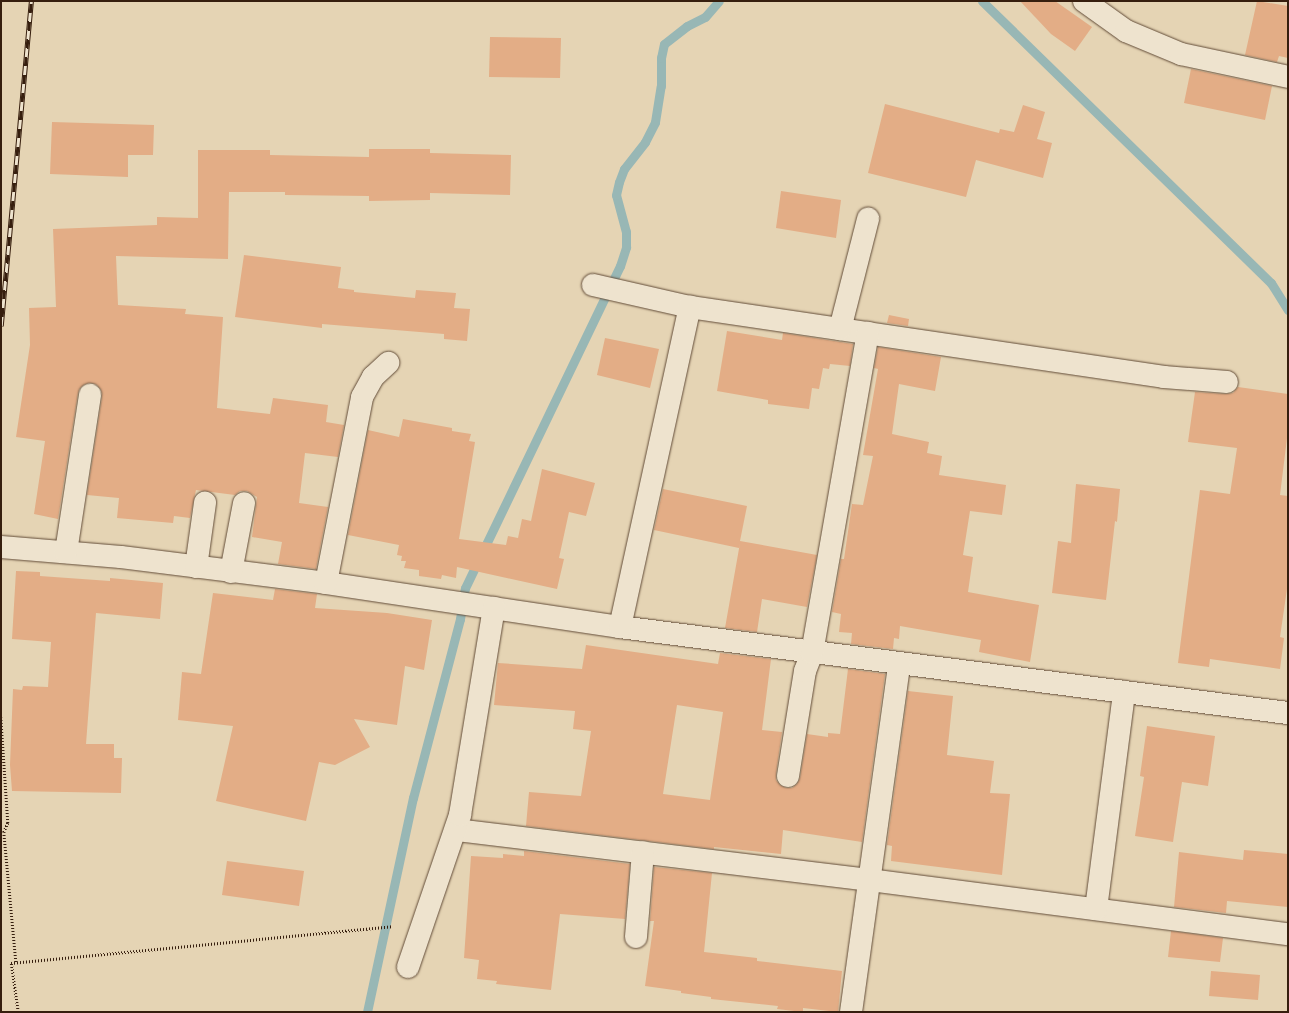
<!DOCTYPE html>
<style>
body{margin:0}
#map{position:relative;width:1289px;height:1013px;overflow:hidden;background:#e5d4b4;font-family:Vollkorn,serif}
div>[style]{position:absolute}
.stream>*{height:9px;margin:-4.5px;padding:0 4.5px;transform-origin:4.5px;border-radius:4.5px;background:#98b7b5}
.building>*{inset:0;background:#e3ad86}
.path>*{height:2.5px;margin-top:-1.25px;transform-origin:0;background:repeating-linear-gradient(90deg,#361e0e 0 1px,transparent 0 3px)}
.roads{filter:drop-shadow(0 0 1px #624c38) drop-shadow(0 0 1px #624c38)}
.minor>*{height:22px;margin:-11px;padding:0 11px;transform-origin:11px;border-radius:11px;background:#eee3ce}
.rail>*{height:4.5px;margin-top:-2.25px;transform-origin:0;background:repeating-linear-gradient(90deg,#eee3ce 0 9px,#361e0e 0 18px);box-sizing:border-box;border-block:1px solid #361e0e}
span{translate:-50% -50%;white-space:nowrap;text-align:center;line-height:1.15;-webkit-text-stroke:3px #eee3ce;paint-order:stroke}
.frame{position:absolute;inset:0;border:2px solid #361e0e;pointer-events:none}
</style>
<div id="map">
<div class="stream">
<i style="left:982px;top:1px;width:404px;rotate:44.3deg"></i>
<i style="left:1271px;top:283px;width:32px;rotate:58deg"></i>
<i style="left:367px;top:1012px;width:219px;rotate:-77.9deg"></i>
<i style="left:413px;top:798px;width:185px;rotate:-75.3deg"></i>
<i style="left:460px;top:619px;width:31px;rotate:-81deg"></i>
<i style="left:465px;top:588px;width:357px;rotate:-64.3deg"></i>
<i style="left:620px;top:266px;width:20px;rotate:-72deg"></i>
<i style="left:626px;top:247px;width:15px;rotate:-90deg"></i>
<i style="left:626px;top:232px;width:38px;rotate:-105deg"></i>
<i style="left:616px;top:195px;width:13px;rotate:-77deg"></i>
<i style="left:619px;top:182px;width:14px;rotate:-69deg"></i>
<i style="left:624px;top:169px;width:34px;rotate:-52deg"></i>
<i style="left:645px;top:142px;width:22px;rotate:-63deg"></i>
<i style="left:655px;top:122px;width:36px;rotate:-81deg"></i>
<i style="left:661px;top:86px;width:28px;rotate:-90deg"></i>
<i style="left:661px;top:58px;width:14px;rotate:-78deg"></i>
<i style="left:664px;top:44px;width:29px;rotate:-38deg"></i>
<i style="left:687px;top:26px;width:20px;rotate:-27deg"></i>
<i style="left:705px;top:17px;width:21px;rotate:-49deg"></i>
</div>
<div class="building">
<i style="clip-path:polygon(1020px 1px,1055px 1px,1092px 27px,1075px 51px,1051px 34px)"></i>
<i style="clip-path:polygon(1257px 1px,1288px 6px,1288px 58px,1279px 56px,1277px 62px,1245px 55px)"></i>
<i style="clip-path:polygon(490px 37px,561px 38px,560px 78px,489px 77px)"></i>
<i style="clip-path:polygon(1191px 69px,1272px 86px,1265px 120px,1184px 103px)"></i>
<i style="clip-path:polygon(885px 104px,999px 133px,1000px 129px,1014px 132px,1023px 105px,1045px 112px,1037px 139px,1052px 143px,1043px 178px,976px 160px,966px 197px,868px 173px)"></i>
<i style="clip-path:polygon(52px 122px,154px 125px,153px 155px,128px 155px,128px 177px,50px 174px)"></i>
<i style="clip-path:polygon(369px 149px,430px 149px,430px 153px,511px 155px,510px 195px,430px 193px,430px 200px,369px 201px,369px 196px,285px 195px,285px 192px,229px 192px,228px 259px,116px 256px,118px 305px,186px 309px,185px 314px,223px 317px,217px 408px,270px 414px,273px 398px,328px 405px,326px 422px,344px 425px,338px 457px,305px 453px,299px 503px,328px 507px,316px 569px,278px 564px,282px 542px,252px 537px,257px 497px,247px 491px,240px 491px,235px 495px,196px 490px,190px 518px,174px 516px,173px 523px,117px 518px,119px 498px,87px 495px,102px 397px,101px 390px,97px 385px,92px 383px,85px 384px,80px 388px,78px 393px,58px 519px,34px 514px,45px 441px,16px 437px,30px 345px,29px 308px,56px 307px,53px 229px,157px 225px,157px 217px,198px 218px,198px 150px,270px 150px,270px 155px,369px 157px)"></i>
<i style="clip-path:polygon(781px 191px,841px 200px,836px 238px,776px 228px)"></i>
<i style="clip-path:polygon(244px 255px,341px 267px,338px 288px,354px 290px,354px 292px,415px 298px,416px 290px,456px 293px,454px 308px,470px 309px,467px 341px,444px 339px,444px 334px,322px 324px,322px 328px,235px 317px)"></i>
<i style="clip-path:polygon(889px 315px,909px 319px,908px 326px,887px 323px)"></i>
<i style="clip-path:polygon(727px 331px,782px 340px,783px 333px,853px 344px,850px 366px,830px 364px,829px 369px,823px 368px,819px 389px,812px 388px,809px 409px,768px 404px,768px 400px,717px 391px)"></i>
<i style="clip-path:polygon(605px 338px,659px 349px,650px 388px,597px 375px)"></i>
<i style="clip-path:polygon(878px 347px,941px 357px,935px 391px,899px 384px,892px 434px,929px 442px,927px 453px,942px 456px,939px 475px,1006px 485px,1002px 515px,970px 511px,963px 555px,973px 557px,968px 592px,1039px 605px,1030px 662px,979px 652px,981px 640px,900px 626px,899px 639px,894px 638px,893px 649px,851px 644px,852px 633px,839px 632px,841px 614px,832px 612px,841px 559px,844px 559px,852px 504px,863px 505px,873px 456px,863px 455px,878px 369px,874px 368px)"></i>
<i style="clip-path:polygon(1238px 387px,1288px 394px,1288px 430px,1280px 495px,1288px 496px,1288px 582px,1280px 637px,1284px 638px,1280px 669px,1210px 659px,1209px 667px,1178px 663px,1200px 490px,1230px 494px,1237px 448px,1188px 442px,1195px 392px,1226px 394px,1233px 393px)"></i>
<i style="clip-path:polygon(403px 419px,452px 428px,452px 431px,471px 434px,469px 441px,475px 442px,459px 539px,506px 545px,508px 536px,518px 538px,522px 519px,531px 521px,542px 469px,595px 483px,586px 516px,569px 512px,559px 558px,564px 559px,557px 589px,457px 567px,456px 578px,442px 575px,441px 579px,419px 576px,419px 570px,404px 568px,406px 561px,401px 561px,402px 556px,397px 555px,399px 545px,348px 535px,368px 430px,399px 437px)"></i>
<i style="clip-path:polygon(1076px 484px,1120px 489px,1117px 522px,1115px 521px,1106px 600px,1052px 593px,1058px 541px,1071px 543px)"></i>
<i style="clip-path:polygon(663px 489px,747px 506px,740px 541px,817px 555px,807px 607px,762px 599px,757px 632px,725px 628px,740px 543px,739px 548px,654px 530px)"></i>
<i style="clip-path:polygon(16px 571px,40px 572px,40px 576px,110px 581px,110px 578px,163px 583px,160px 619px,96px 613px,86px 744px,114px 744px,114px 758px,122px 758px,121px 793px,12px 791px,10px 765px,13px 689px,22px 690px,23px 686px,48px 687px,51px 642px,12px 639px)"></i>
<i style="clip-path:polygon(275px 589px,317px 594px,315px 608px,387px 613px,432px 620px,424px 670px,405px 666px,397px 725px,354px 719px,370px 747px,335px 765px,319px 762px,306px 821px,216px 801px,233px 726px,178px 720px,182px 672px,201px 674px,213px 593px,273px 600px)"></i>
<i style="clip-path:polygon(evenodd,586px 645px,718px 664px,720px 653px,771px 659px,762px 730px,782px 732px,776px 774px,776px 780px,780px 785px,786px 788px,792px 788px,797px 784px,800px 778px,807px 734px,828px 737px,828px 733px,840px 734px,848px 669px,885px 674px,862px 842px,783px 830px,781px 854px,714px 847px,714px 849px,526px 826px,529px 792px,581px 796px,591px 731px,573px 729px,575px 711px,494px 705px,498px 663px,582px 669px,586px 645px,677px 705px,723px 712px,710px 800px,663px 794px,677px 705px)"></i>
<i style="clip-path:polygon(908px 691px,953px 696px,947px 755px,994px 761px,990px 793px,1010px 794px,1002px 875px,891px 861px,892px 846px,887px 845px)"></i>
<i style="clip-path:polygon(1147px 726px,1215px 736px,1208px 786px,1182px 782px,1173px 842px,1135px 836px,1144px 777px,1140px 776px)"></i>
<i style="clip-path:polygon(1244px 850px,1288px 854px,1288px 907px,1227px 901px,1226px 913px,1174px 907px,1179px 852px,1243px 860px)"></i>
<i style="clip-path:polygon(524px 851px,630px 864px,625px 919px,560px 914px,551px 990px,496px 984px,497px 981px,477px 979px,479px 960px,464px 958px,471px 856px,503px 858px,503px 854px,524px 856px)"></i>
<i style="clip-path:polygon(227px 861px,304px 871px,299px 906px,222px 895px)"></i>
<i style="clip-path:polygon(654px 867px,712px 873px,704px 952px,757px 958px,757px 961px,842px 971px,838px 1012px,803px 1008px,803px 1012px,777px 1009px,778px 1006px,711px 999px,711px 997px,681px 993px,681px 991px,645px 986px,654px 921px,650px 921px)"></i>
<i style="clip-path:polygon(1171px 931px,1223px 938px,1220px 962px,1168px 957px)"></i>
<i style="clip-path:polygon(1211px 971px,1260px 975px,1258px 1000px,1209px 996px)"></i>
</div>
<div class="path">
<i style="left:1px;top:717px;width:106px;rotate:86.2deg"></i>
<i style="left:8px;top:823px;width:10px;rotate:114deg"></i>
<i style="left:4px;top:832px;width:131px;rotate:84.7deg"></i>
<i style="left:18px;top:1012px;width:49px;rotate:-98.1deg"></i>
<i style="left:11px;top:963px;width:383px;rotate:-5.5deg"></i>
</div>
<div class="roads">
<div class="minor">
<i style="left:1084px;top:1px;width:52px;rotate:35.5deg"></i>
<i style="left:1126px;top:31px;width:60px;rotate:22.7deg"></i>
<i style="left:1181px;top:54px;width:109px;rotate:12.1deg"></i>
<i style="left:593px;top:285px;width:99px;rotate:12.8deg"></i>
<i style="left:690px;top:307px;width:479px;rotate:8.4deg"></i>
<i style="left:1164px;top:377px;width:63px;rotate:4.5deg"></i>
<i style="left:840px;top:329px;width:114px;rotate:-75.7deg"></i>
<i style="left:1px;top:547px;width:120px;rotate:4.8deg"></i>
<i style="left:121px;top:557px;width:207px;rotate:7.2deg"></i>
<i style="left:326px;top:583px;width:297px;rotate:8.5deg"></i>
<i style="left:620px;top:627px;width:674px;rotate:7.34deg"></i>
<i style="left:66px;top:552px;width:159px;rotate:-81.3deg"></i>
<i style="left:196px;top:567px;width:65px;rotate:-82deg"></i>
<i style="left:231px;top:572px;width:70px;rotate:-79.3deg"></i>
<i style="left:326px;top:583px;width:189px;rotate:-79deg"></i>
<i style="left:362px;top:397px;width:23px;rotate:-61deg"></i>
<i style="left:373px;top:377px;width:21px;rotate:-43deg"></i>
<i style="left:620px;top:627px;width:328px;rotate:-77.7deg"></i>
<i style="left:788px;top:776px;width:106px;rotate:-80.8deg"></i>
<i style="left:805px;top:671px;width:19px;rotate:-69deg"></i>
<i style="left:812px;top:653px;width:325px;rotate:-80.1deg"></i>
<i style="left:456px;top:830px;width:417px;rotate:6.9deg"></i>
<i style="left:870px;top:880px;width:421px;rotate:7.4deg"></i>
<i style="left:1096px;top:909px;width:219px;rotate:-82.6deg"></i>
<i style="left:636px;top:937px;width:85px;rotate:-85.3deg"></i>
<i style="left:408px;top:967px;width:161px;rotate:-71.1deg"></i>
<i style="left:460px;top:815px;width:210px;rotate:-80.7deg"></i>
<i style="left:851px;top:1012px;width:351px;rotate:-82.1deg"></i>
</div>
</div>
<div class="rail">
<i style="left:1px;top:326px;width:326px;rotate:-84.7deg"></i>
</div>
<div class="frame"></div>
</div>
